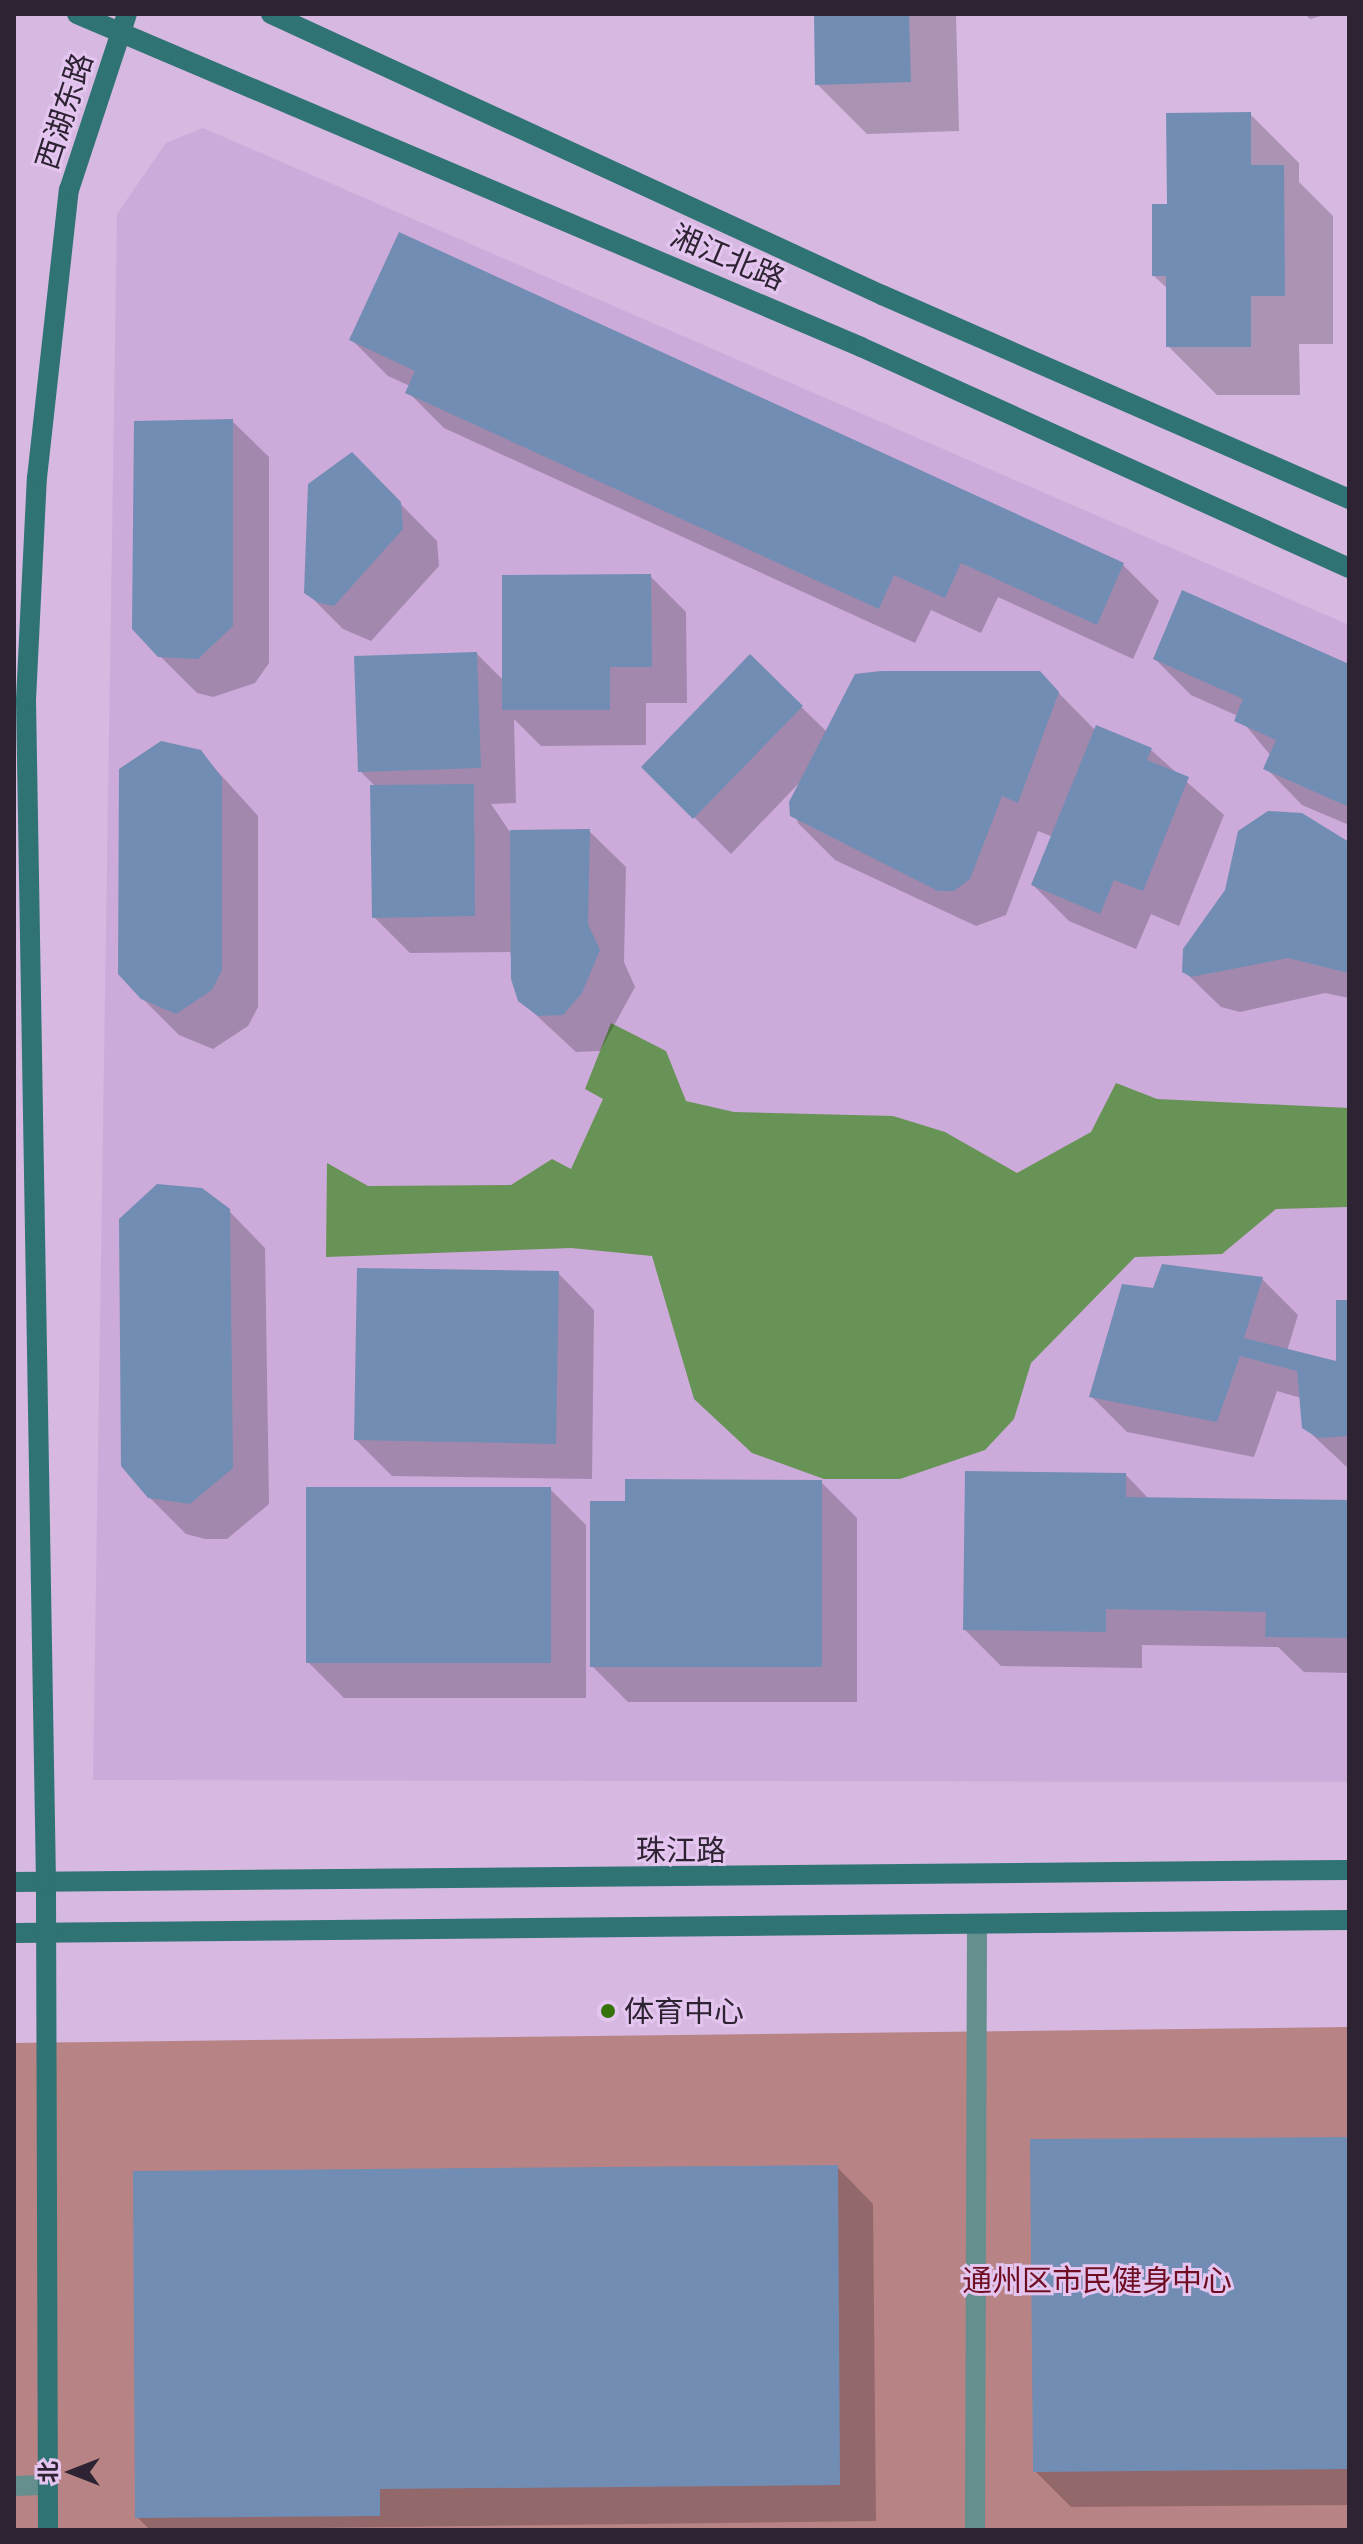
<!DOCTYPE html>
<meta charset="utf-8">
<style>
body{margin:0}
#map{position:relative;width:1363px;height:2544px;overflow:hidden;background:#d6b8e1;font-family:Mulish,"Noto Sans SC",sans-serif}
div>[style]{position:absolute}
.built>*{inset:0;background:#ccaad9}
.green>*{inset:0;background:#b88385}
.water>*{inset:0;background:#689356}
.shadow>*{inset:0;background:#0003}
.building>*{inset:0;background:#728db3}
.lane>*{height:20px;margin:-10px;padding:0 10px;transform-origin:10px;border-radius:10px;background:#658e8e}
.secondary>*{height:20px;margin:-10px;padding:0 10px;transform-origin:10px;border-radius:10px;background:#2f7374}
.dots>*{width:22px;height:22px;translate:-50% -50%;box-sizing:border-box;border:4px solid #e3c5ef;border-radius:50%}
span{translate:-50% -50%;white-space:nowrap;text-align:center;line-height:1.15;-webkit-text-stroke:6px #e3c5ef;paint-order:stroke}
.street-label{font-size:30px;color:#2e2332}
.poi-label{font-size:30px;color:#2e2332}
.left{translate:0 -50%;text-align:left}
.park-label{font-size:30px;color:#6f0e22}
.frame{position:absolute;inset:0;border:16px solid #2e2332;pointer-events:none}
.north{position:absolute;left:32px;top:2432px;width:80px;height:80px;-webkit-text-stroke:6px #e3c5ef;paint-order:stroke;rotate:270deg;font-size:22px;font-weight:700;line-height:32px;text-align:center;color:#2e2332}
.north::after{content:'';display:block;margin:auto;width:28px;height:36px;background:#2e2332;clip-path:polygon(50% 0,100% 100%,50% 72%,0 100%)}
</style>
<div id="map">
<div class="built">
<i style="clip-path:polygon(203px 128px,1349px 625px,1349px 1782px,93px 1780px,117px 214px,166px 143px)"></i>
</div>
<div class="green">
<i style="clip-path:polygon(1349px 2027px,1349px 2530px,14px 2530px,14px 2043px)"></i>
</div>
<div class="water">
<i style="clip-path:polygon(611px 1023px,666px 1051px,686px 1101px,734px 1112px,893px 1116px,945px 1132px,1017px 1173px,1091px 1132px,1116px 1083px,1157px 1099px,1349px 1108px,1349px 1207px,1276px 1209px,1222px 1254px,1135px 1257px,1031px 1363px,1014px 1419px,985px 1450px,900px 1479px,824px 1479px,752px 1453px,694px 1399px,652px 1256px,571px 1248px,326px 1257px,327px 1163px,368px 1186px,511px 1185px,552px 1159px,571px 1169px,603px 1099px,585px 1089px)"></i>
</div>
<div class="shadow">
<i style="clip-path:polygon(816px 14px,956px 14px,959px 131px,867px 134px,817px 84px)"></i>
<i style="clip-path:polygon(1305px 14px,1328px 14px,1310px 19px)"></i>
<i style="clip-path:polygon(1250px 114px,1299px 163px,1299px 182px,1333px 216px,1333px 344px,1299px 344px,1300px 395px,1217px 395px,1168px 346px,1168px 289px,1154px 276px,1169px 206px)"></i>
<i style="clip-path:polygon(400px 234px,1123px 565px,1159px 601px,1133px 659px,998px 597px,981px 633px,931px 610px,915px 643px,444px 428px,408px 392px,410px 386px,388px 376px,352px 340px)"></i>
<i style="clip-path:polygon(232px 421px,269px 457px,269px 663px,255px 683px,213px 697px,197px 693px,160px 656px)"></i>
<i style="clip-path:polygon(352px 455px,437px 541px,439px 566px,371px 641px,343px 629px,306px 592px)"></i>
<i style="clip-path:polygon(650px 576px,686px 612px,687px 703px,646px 703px,646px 745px,541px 746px,514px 719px,516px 803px,491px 804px,510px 832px,589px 831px,626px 867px,624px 962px,635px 987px,600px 1051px,576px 1052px,520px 1000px,510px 952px,410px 953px,374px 917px,376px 787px,360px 771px,477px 654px,504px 681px)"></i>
<i style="clip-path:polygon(750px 657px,827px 732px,1039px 673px,1096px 731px,1151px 750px,1224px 815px,1179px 926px,1151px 914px,1136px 949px,1069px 921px,1033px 885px,1053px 837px,1038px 831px,1006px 915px,976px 926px,835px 860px,798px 823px,791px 802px,801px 781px,731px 854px,644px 767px)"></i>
<i style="clip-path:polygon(1155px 659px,1349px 667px,1349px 825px,1302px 805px,1266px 768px,1271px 756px,1238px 716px,1191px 695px)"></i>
<i style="clip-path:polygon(200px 752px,258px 816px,258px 1007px,248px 1026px,213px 1049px,179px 1035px,142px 998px)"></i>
<i style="clip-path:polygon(1349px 845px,1349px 998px,1325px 993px,1240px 1012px,1221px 1007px,1184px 971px,1227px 891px)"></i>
<i style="clip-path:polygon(229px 1211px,265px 1248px,269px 1504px,227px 1539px,205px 1539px,186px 1534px,149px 1497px)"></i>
<i style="clip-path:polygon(558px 1273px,594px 1310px,592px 1479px,392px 1476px,356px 1440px)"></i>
<i style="clip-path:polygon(1262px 1279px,1298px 1315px,1287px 1351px,1338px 1364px,1349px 1302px,1349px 1469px,1304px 1427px,1301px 1398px,1277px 1391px,1254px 1457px,1127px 1432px,1091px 1396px,1155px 1290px)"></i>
<i style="clip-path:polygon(1126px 1475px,1149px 1499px,1349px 1502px,1349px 1673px,1304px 1672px,1278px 1647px,1142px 1645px,1142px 1668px,1001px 1666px,965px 1630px)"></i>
<i style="clip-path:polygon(821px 1482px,857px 1518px,857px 1702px,628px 1702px,592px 1666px,627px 1503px)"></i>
<i style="clip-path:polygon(550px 1489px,586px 1525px,586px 1698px,344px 1698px,308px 1662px)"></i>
<i style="clip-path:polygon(1349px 2139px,1349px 2505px,1071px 2507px,1035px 2471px)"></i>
<i style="clip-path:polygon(837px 2167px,873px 2204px,876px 2521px,150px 2530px,137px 2517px)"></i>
</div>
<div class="building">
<i style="clip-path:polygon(814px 14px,909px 14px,911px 82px,815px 85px)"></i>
<i style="clip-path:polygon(1251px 112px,1251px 165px,1284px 165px,1285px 296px,1251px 296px,1251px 347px,1166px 347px,1166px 276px,1152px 276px,1152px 204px,1167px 204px,1166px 113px)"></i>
<i style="clip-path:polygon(399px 232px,1124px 563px,1097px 625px,961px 563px,945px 598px,894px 575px,879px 609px,405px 393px,415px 371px,349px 340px)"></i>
<i style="clip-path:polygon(233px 419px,233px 626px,198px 659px,158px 657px,132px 629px,134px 421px)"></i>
<i style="clip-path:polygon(352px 452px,401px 502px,403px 529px,334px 606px,319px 603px,304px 593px,308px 484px)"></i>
<i style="clip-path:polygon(651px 574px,652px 667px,610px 667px,610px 710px,502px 710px,502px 575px)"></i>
<i style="clip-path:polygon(1182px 590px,1349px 664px,1349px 807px,1263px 769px,1276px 740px,1234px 721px,1243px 699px,1153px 659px)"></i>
<i style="clip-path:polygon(477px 652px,481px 768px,358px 772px,354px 656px)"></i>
<i style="clip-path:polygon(750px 654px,803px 706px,693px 819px,641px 767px)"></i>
<i style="clip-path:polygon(881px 671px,1040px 671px,1059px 692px,1018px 803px,1002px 796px,970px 879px,954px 891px,938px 891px,790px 816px,789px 802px,855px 674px)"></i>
<i style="clip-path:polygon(1096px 725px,1152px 748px,1147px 760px,1189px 777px,1143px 891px,1114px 880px,1100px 914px,1031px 885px)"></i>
<i style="clip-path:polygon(161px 741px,201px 750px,222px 778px,222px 970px,212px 990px,176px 1014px,141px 999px,118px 974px,119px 769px)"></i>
<i style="clip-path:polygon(474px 784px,475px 916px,372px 918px,370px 785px)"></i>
<i style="clip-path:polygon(1268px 811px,1302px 813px,1349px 842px,1349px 973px,1288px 958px,1191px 977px,1182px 972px,1183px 949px,1225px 890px,1238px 831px)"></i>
<i style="clip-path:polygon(590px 829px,588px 924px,600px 950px,582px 993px,563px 1015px,538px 1016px,518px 1001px,511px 979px,510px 830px)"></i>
<i style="clip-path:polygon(157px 1184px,202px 1188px,230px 1209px,233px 1468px,190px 1504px,148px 1498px,121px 1466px,119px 1219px)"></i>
<i style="clip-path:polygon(1162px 1264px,1263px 1277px,1244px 1338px,1336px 1361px,1336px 1300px,1349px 1300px,1349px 1436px,1318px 1438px,1302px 1428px,1297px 1371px,1240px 1356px,1217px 1422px,1089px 1397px,1122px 1284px,1153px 1288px)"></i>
<i style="clip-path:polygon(357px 1268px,559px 1271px,556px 1444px,354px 1440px)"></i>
<i style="clip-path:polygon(965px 1471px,1126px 1473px,1126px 1497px,1349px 1500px,1349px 1638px,1265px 1637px,1266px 1612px,1106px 1609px,1106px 1632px,963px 1630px)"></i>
<i style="clip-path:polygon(625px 1479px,822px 1480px,822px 1667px,590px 1667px,590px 1501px,625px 1501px)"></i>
<i style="clip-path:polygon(306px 1487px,551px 1487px,551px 1663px,306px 1663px)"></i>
<i style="clip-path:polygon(1349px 2137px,1349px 2469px,1033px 2472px,1030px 2139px)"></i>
<i style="clip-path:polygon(838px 2165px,840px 2485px,380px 2489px,380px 2516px,135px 2518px,133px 2171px)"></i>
</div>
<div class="lane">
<i style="left:14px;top:2486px;width:33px;rotate:-2deg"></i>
<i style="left:975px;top:2530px;width:605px;rotate:-89.81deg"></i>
</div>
<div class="secondary">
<i style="left:77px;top:14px;width:852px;rotate:23.01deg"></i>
<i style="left:861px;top:347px;width:536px;rotate:24.36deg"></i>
<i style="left:271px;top:14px;width:673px;rotate:24.7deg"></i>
<i style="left:882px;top:295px;width:510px;rotate:23.6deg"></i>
<i style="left:14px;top:1882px;width:1335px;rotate:-0.52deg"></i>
<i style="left:14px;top:1933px;width:1335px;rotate:-0.56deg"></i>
<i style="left:48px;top:2530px;width:648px;rotate:-90.18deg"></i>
<i style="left:46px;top:1882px;width:1182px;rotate:-90.97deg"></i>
<i style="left:26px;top:700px;width:222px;rotate:-87.2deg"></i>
<i style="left:37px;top:478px;width:290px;rotate:-83.7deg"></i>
<i style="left:69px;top:190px;width:185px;rotate:-71.8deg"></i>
</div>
<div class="dots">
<i style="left:608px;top:2011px;background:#35730a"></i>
</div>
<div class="street-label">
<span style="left:64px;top:111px;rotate:-72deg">西湖东路</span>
<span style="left:728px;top:257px;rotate:23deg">湘江北路</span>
<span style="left:681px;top:1850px">珠江路</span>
</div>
<div class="poi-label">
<span class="left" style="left:624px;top:2011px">体育中心</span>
</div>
<div class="park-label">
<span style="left:1097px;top:2280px">通州区市民健身中心</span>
</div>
<div class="frame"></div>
<div class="north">北</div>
</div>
